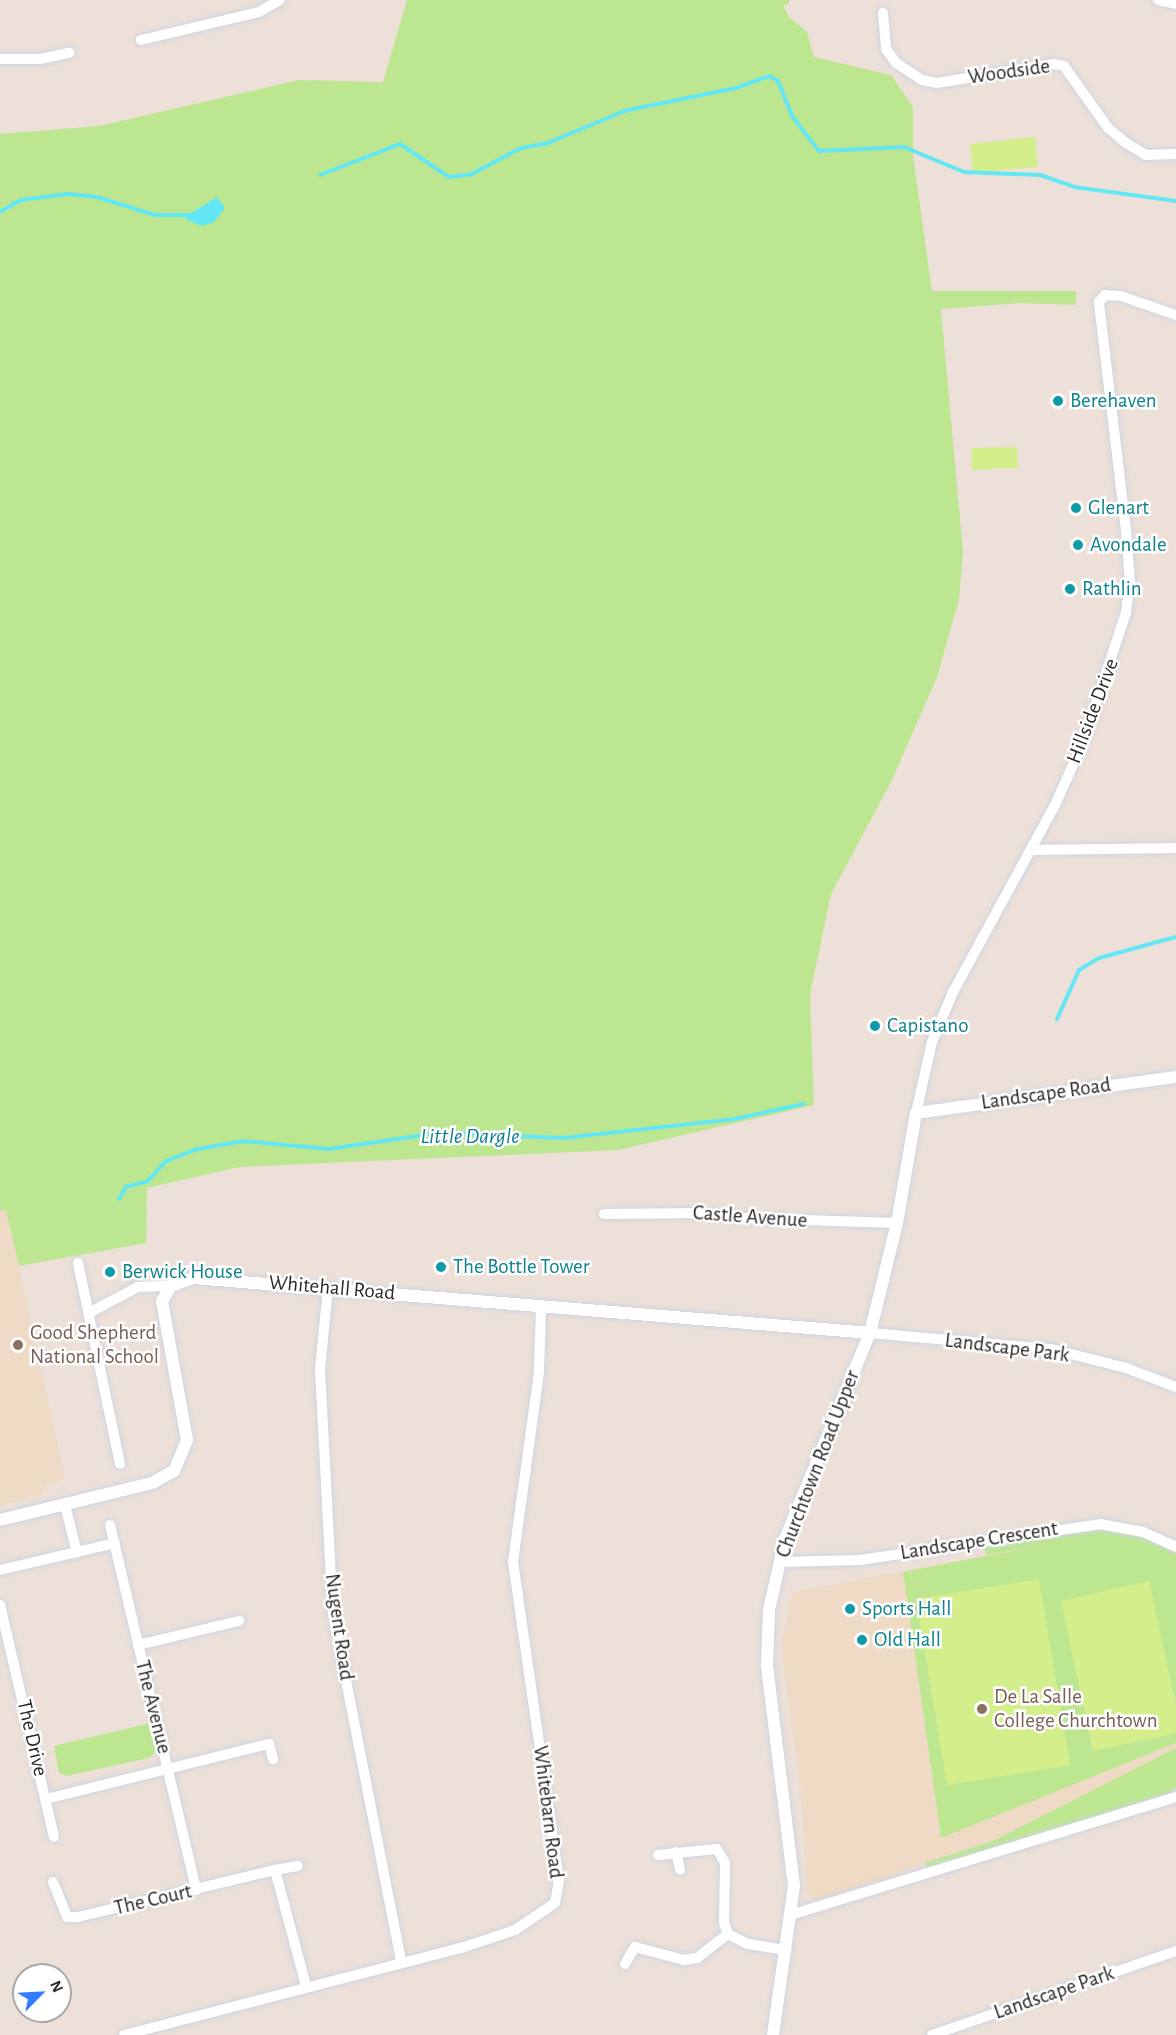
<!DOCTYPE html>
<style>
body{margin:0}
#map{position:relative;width:1176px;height:2035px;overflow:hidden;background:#ece0d8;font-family:"Alegreya Sans",sans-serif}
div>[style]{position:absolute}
.education>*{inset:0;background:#efdac6}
.green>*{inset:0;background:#bde691}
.pitch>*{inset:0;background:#d5ee8c}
.water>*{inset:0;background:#64e7f5}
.stream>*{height:4px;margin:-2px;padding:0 2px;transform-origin:2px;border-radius:2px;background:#64e7f5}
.roads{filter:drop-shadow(0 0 2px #ced5e2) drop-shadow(0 0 2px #ced5e2)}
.minor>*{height:10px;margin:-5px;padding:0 5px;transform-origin:5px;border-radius:5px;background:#fff}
.tertiary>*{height:12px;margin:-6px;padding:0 6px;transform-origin:6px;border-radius:6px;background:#fff}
.dots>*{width:16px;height:16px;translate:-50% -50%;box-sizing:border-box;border:3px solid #fff;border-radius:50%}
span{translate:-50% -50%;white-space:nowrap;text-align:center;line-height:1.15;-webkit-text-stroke:5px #fff;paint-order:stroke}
.street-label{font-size:21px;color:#282828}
.culture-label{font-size:21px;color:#0d838f}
.left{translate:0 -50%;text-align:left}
.education-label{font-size:21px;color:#785e54}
.water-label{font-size:22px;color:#077e97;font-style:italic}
.north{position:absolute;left:12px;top:1963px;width:60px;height:60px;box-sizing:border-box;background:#fff;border:2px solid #a9a9a9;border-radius:50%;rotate:66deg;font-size:16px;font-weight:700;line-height:24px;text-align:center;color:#282828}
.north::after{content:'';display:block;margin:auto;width:21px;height:27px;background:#327cff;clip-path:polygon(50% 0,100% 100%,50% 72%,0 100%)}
</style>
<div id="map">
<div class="education">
<i style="clip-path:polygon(6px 1209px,65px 1479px,46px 1485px,42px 1495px,0 1506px,0 1210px)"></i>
<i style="clip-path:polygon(1062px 1541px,1176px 1580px,1176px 1748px,995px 1840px,820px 1900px,812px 1899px,807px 1891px,801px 1790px,781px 1645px,793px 1592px)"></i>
</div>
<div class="green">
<i style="clip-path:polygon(407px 0,789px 0,789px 4px,783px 5px,789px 17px,807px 32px,814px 57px,891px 75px,913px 107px,913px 156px,932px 291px,1076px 291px,1076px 305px,1021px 303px,941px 309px,963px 552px,959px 599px,937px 677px,891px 782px,831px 894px,810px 994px,814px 1105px,618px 1150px,239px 1167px,147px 1188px,146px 1243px,19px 1266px,6px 1210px,0 1210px,0 134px,99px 126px,299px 80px,383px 82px)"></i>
<i style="clip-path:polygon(1106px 1529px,1131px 1532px,1176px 1553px,1176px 1743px,941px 1838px,903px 1572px,1054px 1543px,986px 1555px,984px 1547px)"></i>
<i style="clip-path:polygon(151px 1723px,156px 1752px,149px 1758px,67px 1776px,59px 1773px,54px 1746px)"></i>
<i style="clip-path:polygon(1176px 1748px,1176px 1789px,1166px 1794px,927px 1870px,925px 1863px,995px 1840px)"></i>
</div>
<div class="pitch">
<i style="clip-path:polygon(1035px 137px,1038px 167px,973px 173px,970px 144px)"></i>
<i style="clip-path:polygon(1017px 447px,1018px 468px,972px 470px,971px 448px)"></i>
<i style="clip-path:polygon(1039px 1579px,1070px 1765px,947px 1785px,916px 1599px)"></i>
<i style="clip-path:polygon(1149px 1581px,1176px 1706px,1176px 1733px,1093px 1751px,1061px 1601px)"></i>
</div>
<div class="water">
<i style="clip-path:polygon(217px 197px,225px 208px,214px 222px,202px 226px,187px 220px,185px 217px)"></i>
</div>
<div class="stream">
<i style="left:320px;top:175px;width:86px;rotate:-21.2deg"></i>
<i style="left:400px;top:144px;width:59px;rotate:34deg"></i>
<i style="left:449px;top:177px;width:23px;rotate:-7deg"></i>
<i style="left:472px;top:174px;width:55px;rotate:-28deg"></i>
<i style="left:521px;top:148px;width:27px;rotate:-10deg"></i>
<i style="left:548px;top:143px;width:82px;rotate:-22.8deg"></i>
<i style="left:624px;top:111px;width:114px;rotate:-11.6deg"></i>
<i style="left:736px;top:88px;width:35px;rotate:-20deg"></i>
<i style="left:769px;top:76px;width:10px;rotate:29deg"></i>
<i style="left:778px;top:81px;width:38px;rotate:68deg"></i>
<i style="left:792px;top:116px;width:44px;rotate:52.4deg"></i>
<i style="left:819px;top:151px;width:85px;rotate:-2.7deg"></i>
<i style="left:904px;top:147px;width:65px;rotate:22.6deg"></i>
<i style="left:964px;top:172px;width:76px;rotate:2.3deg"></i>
<i style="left:1040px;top:175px;width:36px;rotate:19deg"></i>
<i style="left:1074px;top:187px;width:103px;rotate:7.8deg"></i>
<i style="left:0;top:212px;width:24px;rotate:-30deg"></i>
<i style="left:21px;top:200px;width:47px;rotate:-7.3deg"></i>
<i style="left:68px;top:194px;width:29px;rotate:6deg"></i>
<i style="left:97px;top:197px;width:61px;rotate:17.2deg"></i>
<i style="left:155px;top:215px;width:35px"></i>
<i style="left:1057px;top:1019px;width:54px;rotate:-65.8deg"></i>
<i style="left:1079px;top:970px;width:23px;rotate:-31deg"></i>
<i style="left:1099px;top:958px;width:80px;rotate:-15.3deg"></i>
<i style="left:119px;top:1199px;width:14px;rotate:-60deg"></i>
<i style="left:126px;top:1187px;width:23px;rotate:-15deg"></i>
<i style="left:148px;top:1181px;width:27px;rotate:-48deg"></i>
<i style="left:166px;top:1161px;width:34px;rotate:-21deg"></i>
<i style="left:198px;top:1149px;width:47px;rotate:-9.9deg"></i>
<i style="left:244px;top:1141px;width:85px;rotate:5.4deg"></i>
<i style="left:329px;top:1149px;width:110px;rotate:-8.4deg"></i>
<i style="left:438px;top:1133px;width:125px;rotate:2.3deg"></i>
<i style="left:563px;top:1138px;width:172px;rotate:-6.3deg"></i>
<i style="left:734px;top:1119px;width:71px;rotate:-12.3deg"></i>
</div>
<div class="roads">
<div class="minor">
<i style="left:1158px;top:0;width:18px;rotate:13deg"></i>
<i style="left:883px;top:13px;width:36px;rotate:85deg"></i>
<i style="left:886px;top:49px;width:17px;rotate:54deg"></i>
<i style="left:896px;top:63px;width:31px;rotate:33deg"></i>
<i style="left:922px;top:80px;width:15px;rotate:11deg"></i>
<i style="left:937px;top:83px;width:118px;rotate:-9.3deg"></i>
<i style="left:1053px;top:64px;width:11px;rotate:10deg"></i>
<i style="left:1064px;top:66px;width:76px;rotate:54.6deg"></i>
<i style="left:1108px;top:128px;width:23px;rotate:40deg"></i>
<i style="left:1126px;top:143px;width:23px;rotate:31deg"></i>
<i style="left:1146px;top:155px;width:30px;rotate:-2deg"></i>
<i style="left:141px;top:40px;width:121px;rotate:-13.3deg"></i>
<i style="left:259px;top:12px;width:24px;rotate:-30deg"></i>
<i style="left:0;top:59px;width:40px"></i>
<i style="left:40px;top:59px;width:30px;rotate:-12deg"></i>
<i style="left:1034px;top:850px;width:142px;rotate:-0.8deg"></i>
<i style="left:916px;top:1113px;width:73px;rotate:-77.3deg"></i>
<i style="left:932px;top:1042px;width:54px;rotate:-67.2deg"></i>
<i style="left:953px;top:992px;width:213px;rotate:-61.4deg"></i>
<i style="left:1055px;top:805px;width:66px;rotate:-65.8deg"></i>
<i style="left:1082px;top:745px;width:139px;rotate:-71.6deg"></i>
<i style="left:1126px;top:613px;width:31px;rotate:-83deg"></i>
<i style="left:1130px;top:582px;width:52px;rotate:-94.4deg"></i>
<i style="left:1126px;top:530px;width:230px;rotate:-96.8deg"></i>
<i style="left:1099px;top:302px;width:9px;rotate:-49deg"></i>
<i style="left:1105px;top:295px;width:16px;rotate:4deg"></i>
<i style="left:1121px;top:296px;width:58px;rotate:19.1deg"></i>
<i style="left:604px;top:1214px;width:99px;rotate:-0.6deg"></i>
<i style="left:703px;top:1213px;width:41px;rotate:7deg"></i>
<i style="left:744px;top:1218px;width:153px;rotate:1.9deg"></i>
<i style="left:78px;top:1263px;width:205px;rotate:78.2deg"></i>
<i style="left:328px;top:1288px;width:81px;rotate:95.6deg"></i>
<i style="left:320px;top:1369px;width:245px;rotate:87deg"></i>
<i style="left:333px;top:1614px;width:355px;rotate:78.9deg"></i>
<i style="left:89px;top:1313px;width:55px;rotate:-28deg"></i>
<i style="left:138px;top:1287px;width:33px;rotate:-2deg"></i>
<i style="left:870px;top:1333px;width:182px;rotate:5.1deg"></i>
<i style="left:1051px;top:1349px;width:77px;rotate:14.2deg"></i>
<i style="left:1126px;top:1368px;width:53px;rotate:20.8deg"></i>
<i style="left:65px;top:1505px;width:49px;rotate:76deg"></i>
<i style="left:110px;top:1525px;width:375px;rotate:76.7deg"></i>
<i style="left:779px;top:1562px;width:81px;rotate:-1.4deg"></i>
<i style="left:860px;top:1560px;width:243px;rotate:-8.5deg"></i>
<i style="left:1100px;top:1524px;width:44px;rotate:10.5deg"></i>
<i style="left:1143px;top:1532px;width:36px;rotate:24deg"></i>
<i style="left:0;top:1570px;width:118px;rotate:-13.2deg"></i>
<i style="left:0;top:1605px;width:238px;rotate:76.9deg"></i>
<i style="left:138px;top:1645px;width:104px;rotate:-13.4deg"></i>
<i style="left:46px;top:1799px;width:230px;rotate:-13.9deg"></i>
<i style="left:269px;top:1744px;width:16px;rotate:75deg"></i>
<i style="left:676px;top:1852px;width:18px;rotate:77deg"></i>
<i style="left:658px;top:1855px;width:59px;rotate:-5.8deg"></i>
<i style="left:717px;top:1849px;width:16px;rotate:60deg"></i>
<i style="left:725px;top:1863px;width:60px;rotate:91deg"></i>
<i style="left:724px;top:1923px;width:12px;rotate:70deg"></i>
<i style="left:728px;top:1934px;width:22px;rotate:27deg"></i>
<i style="left:748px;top:1944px;width:39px;rotate:9deg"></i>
<i style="left:275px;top:1870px;width:23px;rotate:-10deg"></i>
<i style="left:53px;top:1882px;width:38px;rotate:68deg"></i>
<i style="left:67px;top:1917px;width:11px"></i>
<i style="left:78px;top:1917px;width:203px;rotate:-13.4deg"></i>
<i style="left:275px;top:1870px;width:120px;rotate:75deg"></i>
<i style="left:790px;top:1915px;width:404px;rotate:-17deg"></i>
<i style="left:625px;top:1964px;width:20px;rotate:-60deg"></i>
<i style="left:635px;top:1947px;width:51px;rotate:14.9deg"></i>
<i style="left:684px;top:1960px;width:13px;rotate:-9deg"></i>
<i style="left:697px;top:1958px;width:39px;rotate:-38deg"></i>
<i style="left:124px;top:2035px;width:348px;rotate:-14.5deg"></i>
<i style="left:461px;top:1948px;width:57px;rotate:-18.4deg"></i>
<i style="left:515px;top:1930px;width:48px;rotate:-34deg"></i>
<i style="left:555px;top:1903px;width:22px;rotate:-80deg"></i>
<i style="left:559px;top:1881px;width:322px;rotate:-98.2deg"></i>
<i style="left:513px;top:1562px;width:193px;rotate:-82.2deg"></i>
<i style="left:539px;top:1371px;width:65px;rotate:-88.2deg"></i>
<i style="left:932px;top:2035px;width:258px;rotate:-19deg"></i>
</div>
<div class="tertiary">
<i style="left:0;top:1520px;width:156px;rotate:-13.7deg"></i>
<i style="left:152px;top:1483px;width:25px;rotate:-29deg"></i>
<i style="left:174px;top:1471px;width:34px;rotate:-67deg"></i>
<i style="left:187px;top:1440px;width:141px;rotate:-100.2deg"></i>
<i style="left:162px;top:1301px;width:17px;rotate:-59deg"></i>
<i style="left:171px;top:1286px;width:23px;rotate:-20deg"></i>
<i style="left:193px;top:1278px;width:679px;rotate:4.64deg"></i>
<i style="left:773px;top:2035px;width:150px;rotate:-82deg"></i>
<i style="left:794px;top:1886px;width:223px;rotate:-97deg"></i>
<i style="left:767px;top:1665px;width:55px;rotate:-87.9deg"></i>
<i style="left:769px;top:1610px;width:73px;rotate:-77.3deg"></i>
<i style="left:785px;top:1539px;width:223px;rotate:-67.6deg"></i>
<i style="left:870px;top:1333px;width:113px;rotate:-76.2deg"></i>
<i style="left:897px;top:1223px;width:112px;rotate:-80.2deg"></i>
<i style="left:916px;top:1113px;width:262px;rotate:-7.9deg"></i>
</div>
</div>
<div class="dots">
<i style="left:1058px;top:401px;background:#0f9aa8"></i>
<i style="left:1076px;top:508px;background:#0f9aa8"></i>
<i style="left:1078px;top:545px;background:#0f9aa8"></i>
<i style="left:1070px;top:589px;background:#0f9aa8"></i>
<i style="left:875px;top:1026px;background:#0f9aa8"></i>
<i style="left:441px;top:1267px;background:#0f9aa8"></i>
<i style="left:110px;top:1272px;background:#0f9aa8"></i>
<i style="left:18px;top:1345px;background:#8d6e63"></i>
<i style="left:850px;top:1609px;background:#0f9aa8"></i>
<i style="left:862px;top:1640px;background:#0f9aa8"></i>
<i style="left:982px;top:1709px;background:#8d6e63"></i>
</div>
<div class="street-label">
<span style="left:1009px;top:72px;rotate:-8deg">Woodside</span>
<span style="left:1093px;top:711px;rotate:-69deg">Hillside Drive</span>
<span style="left:1046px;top:1094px;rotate:-8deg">Landscape Road</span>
<span style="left:750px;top:1217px;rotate:4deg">Castle Avenue</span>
<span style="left:332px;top:1288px;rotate:5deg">Whitehall Road</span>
<span style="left:1007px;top:1348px;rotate:7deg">Landscape Park</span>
<span style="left:818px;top:1464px;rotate:-69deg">Churchtown Road Upper</span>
<span style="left:979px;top:1541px;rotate:-9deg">Landscape Crescent</span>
<span style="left:339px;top:1627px;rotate:82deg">Nugent Road</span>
<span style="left:153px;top:1707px;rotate:76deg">The Avenue</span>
<span style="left:32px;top:1738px;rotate:77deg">The Drive</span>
<span style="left:548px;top:1812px;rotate:83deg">Whitebarn Road</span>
<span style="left:153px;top:1900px;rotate:-13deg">The Court</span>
<span style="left:1054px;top:1993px;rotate:-19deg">Landscape Park</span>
</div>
<div class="culture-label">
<span class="left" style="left:1070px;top:401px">Berehaven</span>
<span class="left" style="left:1088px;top:508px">Glenart</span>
<span class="left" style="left:1090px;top:545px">Avondale</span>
<span class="left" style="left:1082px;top:589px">Rathlin</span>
<span class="left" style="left:887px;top:1026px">Capistano</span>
<span class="left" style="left:453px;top:1267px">The Bottle Tower</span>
<span class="left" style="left:122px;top:1272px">Berwick House</span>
<span class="left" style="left:862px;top:1609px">Sports Hall</span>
<span class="left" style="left:874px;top:1640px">Old Hall</span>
</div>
<div class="education-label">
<span class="left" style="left:30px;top:1345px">Good Shepherd<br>National School</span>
<span class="left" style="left:994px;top:1709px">De La Salle<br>College Churchtown</span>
</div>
<div class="water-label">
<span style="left:470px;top:1137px">Little Dargle</span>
</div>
<div class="north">N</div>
</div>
